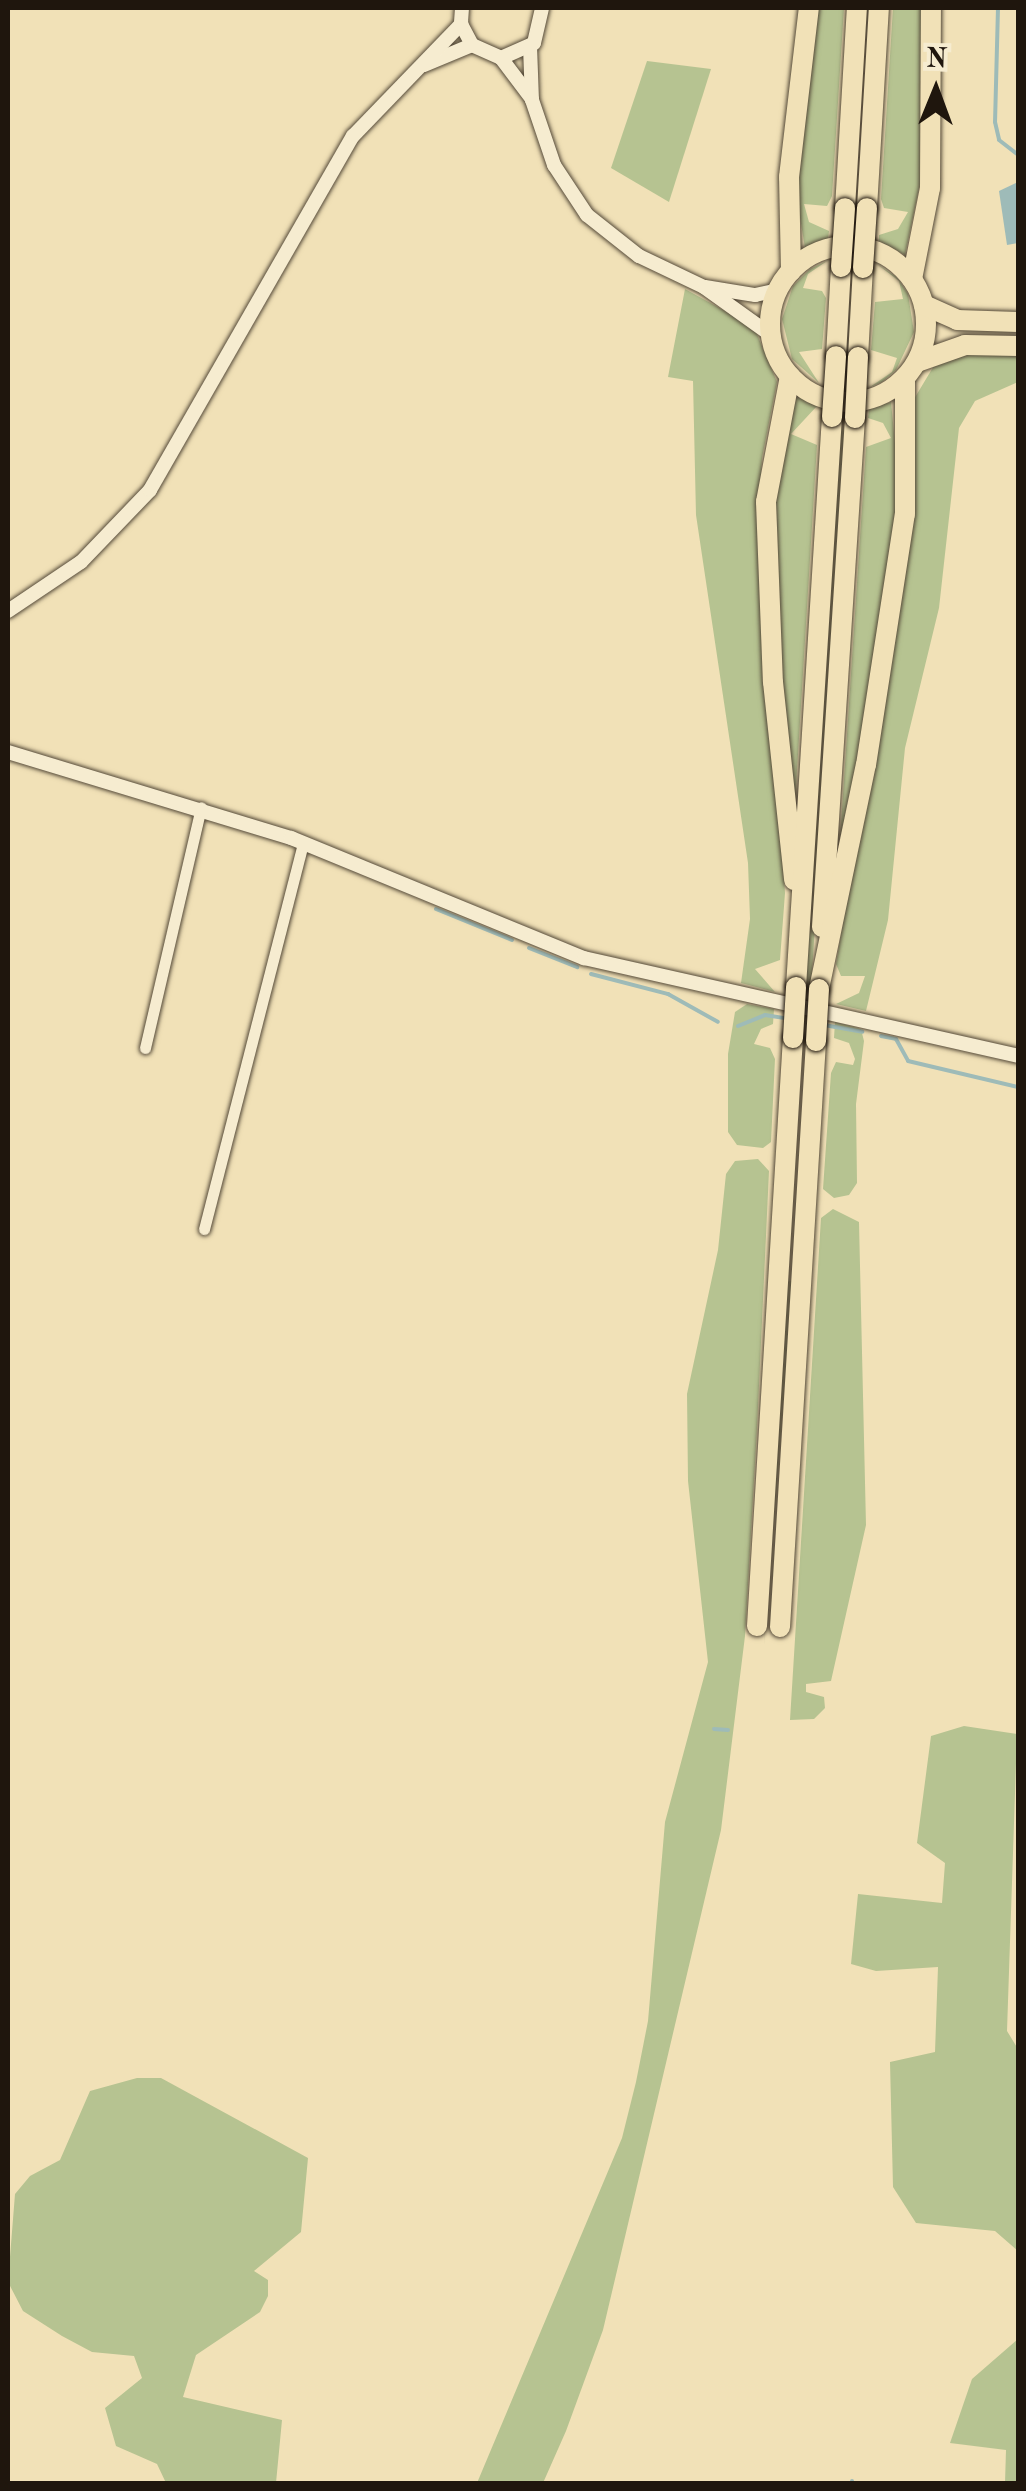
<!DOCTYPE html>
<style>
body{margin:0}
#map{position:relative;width:1026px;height:2491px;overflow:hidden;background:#f1e1b7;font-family:"Old Standard TT",serif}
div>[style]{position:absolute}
.green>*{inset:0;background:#b6c391}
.water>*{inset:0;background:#9ebbb8}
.stream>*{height:4px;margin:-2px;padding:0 2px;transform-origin:2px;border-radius:2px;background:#9ebbb8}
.roads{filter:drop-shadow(0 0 2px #544938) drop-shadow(0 0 2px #544938)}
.minor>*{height:11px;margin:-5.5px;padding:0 5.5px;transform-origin:5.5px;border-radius:5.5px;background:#f6ecd0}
.tertiary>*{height:14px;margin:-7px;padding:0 7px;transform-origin:7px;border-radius:7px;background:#f6ecd0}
.trunk>*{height:20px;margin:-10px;padding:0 10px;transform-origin:10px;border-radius:10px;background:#f1e1b7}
.trunk>.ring{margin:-10px;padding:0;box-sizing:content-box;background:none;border:20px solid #f1e1b7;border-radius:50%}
.motorway>*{height:20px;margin:-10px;padding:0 10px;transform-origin:10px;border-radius:10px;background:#f1e1b7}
.bridges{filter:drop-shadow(0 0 2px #1f160d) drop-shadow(0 0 2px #1f160d)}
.motorway-bridge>*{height:20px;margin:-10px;padding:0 10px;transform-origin:10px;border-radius:10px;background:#f1e1b7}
span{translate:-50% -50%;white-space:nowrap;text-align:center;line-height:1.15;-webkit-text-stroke:8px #f6ecd0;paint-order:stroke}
.frame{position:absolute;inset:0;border:10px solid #1f160d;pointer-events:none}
.north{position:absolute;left:886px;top:40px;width:100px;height:100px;-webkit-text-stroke:8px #f6ecd0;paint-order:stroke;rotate:1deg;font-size:28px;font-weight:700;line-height:40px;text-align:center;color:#1f160d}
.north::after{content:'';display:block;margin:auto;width:35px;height:45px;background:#1f160d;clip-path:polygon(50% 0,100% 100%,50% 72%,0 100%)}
</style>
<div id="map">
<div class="green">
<i style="clip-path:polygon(817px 8px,844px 8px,832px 196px,827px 206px,804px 204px,809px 222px,829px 231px,828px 239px,805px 248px,797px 199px)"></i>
<i style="clip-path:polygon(893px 8px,921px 8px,920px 184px,905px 255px,879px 241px,879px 235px,898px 229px,908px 212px,884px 208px,881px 199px)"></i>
<i style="clip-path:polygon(647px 61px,711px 69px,669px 202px,611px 168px)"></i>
<i style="clip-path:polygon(827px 261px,808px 274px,803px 288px,822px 291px,826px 298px,822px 349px,799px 352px,819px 383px,792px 359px,782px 319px,793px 286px,810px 269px)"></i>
<i style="clip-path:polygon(877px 264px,895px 276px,899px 280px,908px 294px,914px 332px,896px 370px,882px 382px,870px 387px,892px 372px,897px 358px,871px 350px,875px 302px,903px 299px,899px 281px)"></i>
<i style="clip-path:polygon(685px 289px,754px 327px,777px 382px,762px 458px,758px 521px,785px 893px,780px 960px,755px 969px,775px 992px,741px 983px,750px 919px,748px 863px,696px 515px,693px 381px,668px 377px)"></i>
<i style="clip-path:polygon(965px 352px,1018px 353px,1018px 382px,975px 401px,959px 428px,939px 608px,905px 748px,888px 920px,866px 1011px,836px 1004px,859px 993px,865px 976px,841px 976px,836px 964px,912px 508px,914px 399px,935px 364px)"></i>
<i style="clip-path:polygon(797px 396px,817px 406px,791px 434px,817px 445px,795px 803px,785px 736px,774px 484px)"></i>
<i style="clip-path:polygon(891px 402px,899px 485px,848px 833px,840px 840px,866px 447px,891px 438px,883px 423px,868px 418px,869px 409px)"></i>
<i style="clip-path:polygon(841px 426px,846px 436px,811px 988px,804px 988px)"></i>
<i style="clip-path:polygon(747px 1004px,774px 1009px,773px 1024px,761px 1029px,754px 1044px,770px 1048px,775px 1059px,771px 1142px,763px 1148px,737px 1145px,728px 1132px,728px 1054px,735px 1012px)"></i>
<i style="clip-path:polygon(835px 1022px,861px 1029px,864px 1041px,856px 1104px,857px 1183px,849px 1195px,834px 1198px,823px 1189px,831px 1073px,836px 1062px,853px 1065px,855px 1059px,849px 1043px,834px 1038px)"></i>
<i style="clip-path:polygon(758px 1159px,769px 1171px,757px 1428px,745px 1636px,721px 1830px,603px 2330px,566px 2431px,543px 2483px,477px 2483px,622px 2138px,636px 2082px,648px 2021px,665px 1822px,708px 1662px,688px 1481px,687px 1394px,718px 1250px,726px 1174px,735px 1161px)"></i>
<i style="clip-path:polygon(833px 1209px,859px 1222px,866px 1525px,831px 1681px,806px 1684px,806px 1692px,824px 1697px,825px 1708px,814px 1719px,790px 1720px,821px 1218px)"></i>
<i style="clip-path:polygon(787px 1281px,793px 1281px,764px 1645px)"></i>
<i style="clip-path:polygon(964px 1726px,1017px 1734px,1007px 2031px,1018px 2049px,1018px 2251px,995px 2231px,916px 2223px,893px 2187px,890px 2062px,935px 2052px,938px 1967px,876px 1971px,851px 1964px,858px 1894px,942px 1903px,945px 1863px,917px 1843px,931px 1736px)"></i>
<i style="clip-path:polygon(137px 2078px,161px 2078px,308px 2158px,301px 2232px,254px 2271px,268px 2280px,268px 2296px,260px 2312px,196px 2355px,183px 2397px,282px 2420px,276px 2483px,166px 2483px,157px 2464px,116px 2446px,105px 2408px,142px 2378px,134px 2356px,92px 2352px,62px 2336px,23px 2311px,8px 2282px,15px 2194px,30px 2176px,60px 2160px,90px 2091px)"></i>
<i style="clip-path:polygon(1018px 2339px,1018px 2483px,1005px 2483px,1006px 2450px,950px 2443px,972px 2379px)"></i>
</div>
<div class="water">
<i style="clip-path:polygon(1018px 182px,1018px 243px,1007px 245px,999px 191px)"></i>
</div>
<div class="stream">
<i style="left:998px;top:8px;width:114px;rotate:91.5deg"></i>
<i style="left:995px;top:122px;width:18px;rotate:77deg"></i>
<i style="left:999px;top:140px;width:24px;rotate:38deg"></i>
<i style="left:436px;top:909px;width:82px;rotate:22.2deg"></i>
<i style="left:529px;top:948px;width:52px;rotate:21.6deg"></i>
<i style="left:591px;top:974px;width:80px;rotate:14.6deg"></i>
<i style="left:668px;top:994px;width:57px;rotate:29.2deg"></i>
<i style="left:824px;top:1025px;width:39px;rotate:10deg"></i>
<i style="left:738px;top:1026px;width:29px;rotate:-22deg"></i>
<i style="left:765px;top:1015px;width:20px;rotate:9deg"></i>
<i style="left:881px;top:1036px;width:15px;rotate:11deg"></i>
<i style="left:896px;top:1039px;width:25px;rotate:61deg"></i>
<i style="left:908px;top:1061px;width:113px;rotate:13.3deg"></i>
<i style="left:714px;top:1729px;width:14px;rotate:4deg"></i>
<i style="left:852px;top:2481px;width:3px;rotate:90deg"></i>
</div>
<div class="roads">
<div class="minor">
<i style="left:145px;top:1048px;width:247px;rotate:-76.9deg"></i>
<i style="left:204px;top:1229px;width:398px;rotate:-75.6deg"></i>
</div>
<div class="tertiary">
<i style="left:462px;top:8px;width:16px;rotate:94deg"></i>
<i style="left:461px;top:24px;width:24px;rotate:62deg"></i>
<i style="left:472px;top:45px;width:32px;rotate:24deg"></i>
<i style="left:501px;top:58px;width:36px;rotate:-24deg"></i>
<i style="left:534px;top:43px;width:36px;rotate:-77deg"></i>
<i style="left:530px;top:46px;width:54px;rotate:87.9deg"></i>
<i style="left:532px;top:100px;width:69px;rotate:71.3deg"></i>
<i style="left:554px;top:165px;width:60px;rotate:56.6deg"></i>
<i style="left:587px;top:215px;width:66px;rotate:38.3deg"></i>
<i style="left:639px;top:256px;width:72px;rotate:25.5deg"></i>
<i style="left:704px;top:287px;width:82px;rotate:35.6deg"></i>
<i style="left:501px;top:58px;width:51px;rotate:52.9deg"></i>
<i style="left:424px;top:65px;width:52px;rotate:-22.6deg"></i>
<i style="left:705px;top:287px;width:51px;rotate:9.1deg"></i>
<i style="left:755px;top:295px;width:25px;rotate:-12deg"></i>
<i style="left:8px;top:611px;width:88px;rotate:-33.9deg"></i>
<i style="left:81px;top:562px;width:100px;rotate:-46.2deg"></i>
<i style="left:150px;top:490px;width:408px;rotate:-60.2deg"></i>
<i style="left:353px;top:136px;width:156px;rotate:-46deg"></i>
<i style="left:8px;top:752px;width:296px;rotate:16.9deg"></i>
<i style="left:291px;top:838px;width:317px;rotate:22.3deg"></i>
<i style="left:584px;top:958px;width:445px;rotate:12.7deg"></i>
</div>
<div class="trunk">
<i class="ring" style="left:770px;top:246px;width:136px;height:136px"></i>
<i style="left:924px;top:305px;width:36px;rotate:24deg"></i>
<i style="left:957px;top:320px;width:61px;rotate:1.9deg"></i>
<i style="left:917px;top:362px;width:51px;rotate:-19.5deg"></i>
<i style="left:965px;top:345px;width:53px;rotate:1.1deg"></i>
</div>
<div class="motorway">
<i style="left:845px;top:208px;width:200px;rotate:-86.6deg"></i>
<i style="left:867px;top:208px;width:200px;rotate:-86.6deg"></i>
<i style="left:791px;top:271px;width:94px;rotate:-91.2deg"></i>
<i style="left:789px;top:177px;width:170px;rotate:-83.3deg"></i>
<i style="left:912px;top:279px;width:93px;rotate:-78.8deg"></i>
<i style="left:930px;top:188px;width:180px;rotate:-89.7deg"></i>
<i style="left:836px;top:356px;width:89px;rotate:-86.8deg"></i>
<i style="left:858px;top:357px;width:89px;rotate:-86.8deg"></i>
<i style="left:790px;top:376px;width:128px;rotate:100.8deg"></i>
<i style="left:766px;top:502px;width:180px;rotate:87.8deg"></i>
<i style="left:773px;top:682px;width:199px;rotate:83.9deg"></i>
<i style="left:822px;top:927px;width:510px;rotate:-86.29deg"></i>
<i style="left:796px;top:987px;width:571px;rotate:-86.39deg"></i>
<i style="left:819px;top:989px;width:229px;rotate:-78.2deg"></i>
<i style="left:866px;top:765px;width:254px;rotate:-81.2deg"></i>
<i style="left:905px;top:514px;width:136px;rotate:-90deg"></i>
<i style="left:757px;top:1626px;width:589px;rotate:-86.5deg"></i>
<i style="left:780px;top:1627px;width:587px;rotate:-86.48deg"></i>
</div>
</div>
<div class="bridges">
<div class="motorway-bridge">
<i style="left:841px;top:267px;width:59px;rotate:-86.1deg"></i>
<i style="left:863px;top:268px;width:60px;rotate:-86.2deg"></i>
<i style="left:832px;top:417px;width:61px;rotate:-86.2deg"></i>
<i style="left:855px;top:418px;width:61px;rotate:-87.2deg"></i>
<i style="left:793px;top:1038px;width:51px;rotate:-86.6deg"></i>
<i style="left:816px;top:1041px;width:52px;rotate:-86.7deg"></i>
</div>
</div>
<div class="frame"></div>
<div class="north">N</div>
</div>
